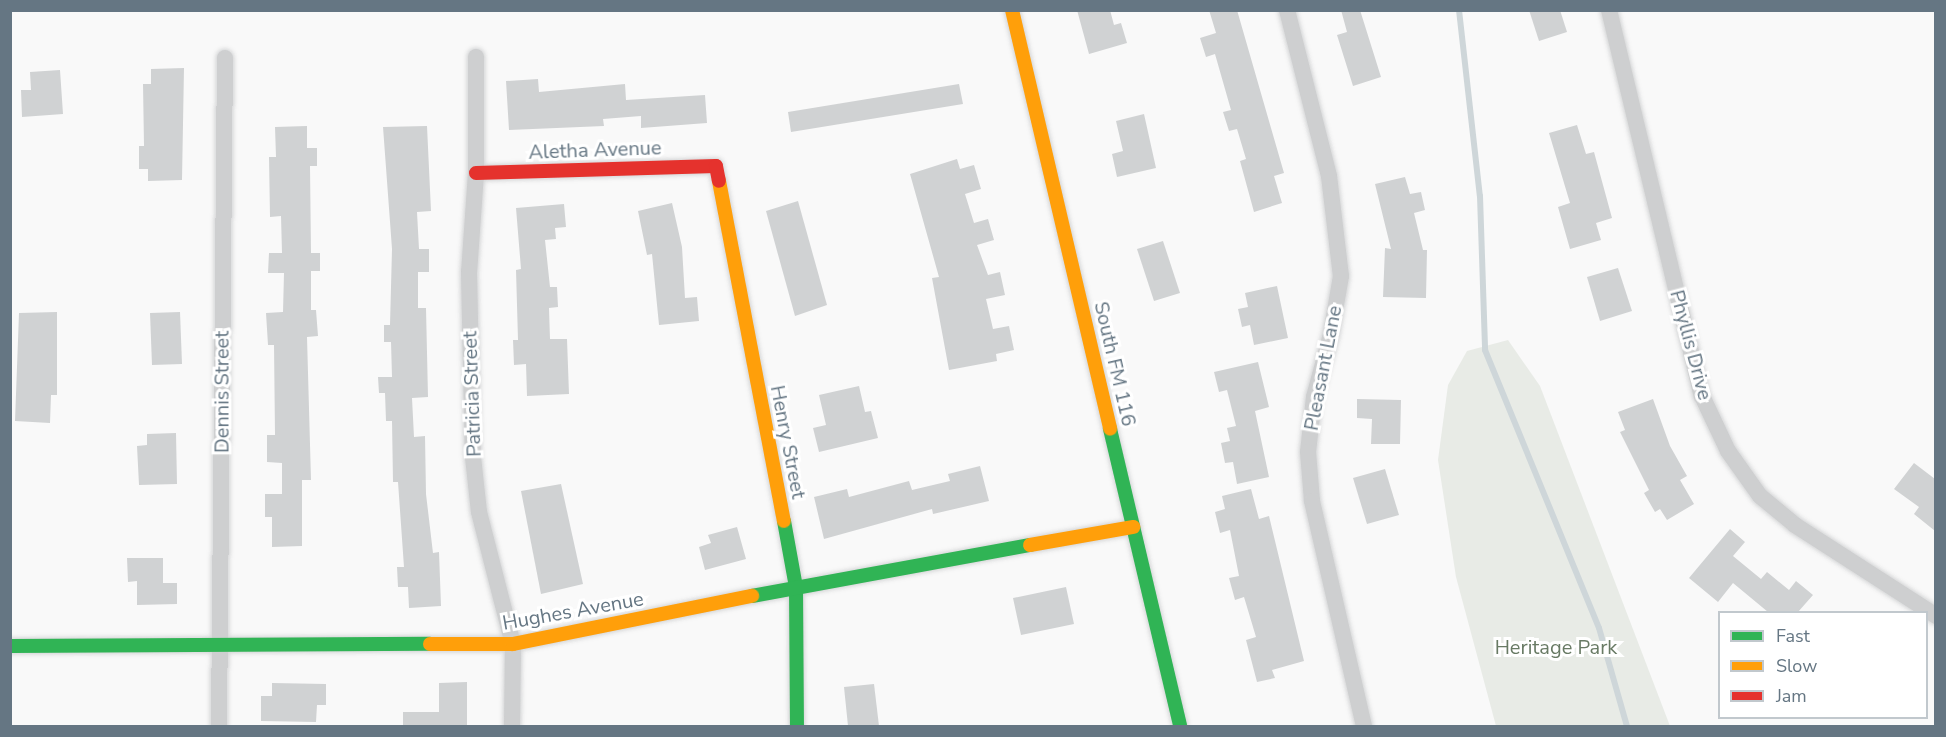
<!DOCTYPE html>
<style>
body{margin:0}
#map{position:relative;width:1946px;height:737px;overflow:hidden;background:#f9f9f9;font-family:"Nunito Sans",sans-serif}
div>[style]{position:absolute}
.green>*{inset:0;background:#e8ebe6}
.stream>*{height:6px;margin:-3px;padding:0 3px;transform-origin:3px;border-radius:3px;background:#ced6d9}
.building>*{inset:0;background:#d0d2d3}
.roads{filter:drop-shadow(0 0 2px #d5d6d7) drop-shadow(0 0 2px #d5d6d7)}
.street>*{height:16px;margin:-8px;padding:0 8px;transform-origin:8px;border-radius:8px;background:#cecfd0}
.fast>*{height:14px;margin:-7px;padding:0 7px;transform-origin:7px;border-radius:7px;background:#30b455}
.slow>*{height:14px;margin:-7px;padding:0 7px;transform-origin:7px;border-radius:7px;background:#ff9f0a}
.jam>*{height:14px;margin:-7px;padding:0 7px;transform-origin:7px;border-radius:7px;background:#e5322d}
span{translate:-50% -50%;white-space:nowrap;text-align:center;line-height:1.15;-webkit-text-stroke:6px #fff;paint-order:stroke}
.street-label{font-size:20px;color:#657683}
.park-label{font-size:20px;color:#687a64}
.frame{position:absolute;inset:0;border:12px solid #657683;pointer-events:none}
.legend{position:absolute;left:1718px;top:611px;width:210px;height:108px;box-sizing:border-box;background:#fff;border:2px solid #c1c8cd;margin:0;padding:8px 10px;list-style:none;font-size:18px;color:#657683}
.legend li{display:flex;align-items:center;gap:12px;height:30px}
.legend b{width:30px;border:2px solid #c1c8cd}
</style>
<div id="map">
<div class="green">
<i style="clip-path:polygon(1508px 340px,1540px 386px,1670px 726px,1496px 726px,1456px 577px,1438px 460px,1448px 385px,1467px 351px)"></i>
</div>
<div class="stream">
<i style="left:1459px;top:10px;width:187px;rotate:83.6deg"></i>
<i style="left:1480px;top:196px;width:154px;rotate:88.1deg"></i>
<i style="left:1485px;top:350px;width:300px;rotate:67.7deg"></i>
<i style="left:1599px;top:628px;width:102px;rotate:74.1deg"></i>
</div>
<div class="building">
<i style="clip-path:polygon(1077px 10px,1110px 10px,1114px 25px,1121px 23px,1127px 43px,1089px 54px)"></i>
<i style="clip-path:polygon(1209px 10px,1237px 10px,1284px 173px,1274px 176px,1282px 203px,1254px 212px,1240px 161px,1246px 159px,1237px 129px,1229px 131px,1223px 112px,1231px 110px,1215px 54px,1206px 57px,1200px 38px,1216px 33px)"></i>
<i style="clip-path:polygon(1341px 10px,1360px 10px,1381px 77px,1353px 86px,1337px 35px,1347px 32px)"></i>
<i style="clip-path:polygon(1529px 10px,1560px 10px,1567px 32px,1539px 41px)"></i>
<i style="clip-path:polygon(184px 68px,182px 180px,148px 181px,148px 169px,139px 169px,139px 146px,144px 146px,143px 84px,151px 84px,151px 69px)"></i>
<i style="clip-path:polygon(60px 70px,63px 114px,22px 117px,21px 90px,31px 90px,30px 72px)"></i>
<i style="clip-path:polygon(538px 79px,539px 92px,625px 84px,626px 100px,705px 95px,707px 123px,641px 128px,641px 116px,603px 119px,604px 126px,509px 130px,506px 81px)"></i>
<i style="clip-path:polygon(959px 84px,963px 104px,791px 132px,788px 112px)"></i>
<i style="clip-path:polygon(1144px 114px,1156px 168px,1117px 177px,1112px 154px,1123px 151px,1116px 121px)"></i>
<i style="clip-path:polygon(1577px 125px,1586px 154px,1594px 152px,1612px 218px,1596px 223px,1601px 240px,1570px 249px,1558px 207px,1570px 203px,1549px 133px)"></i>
<i style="clip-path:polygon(307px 126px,307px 148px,317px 148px,317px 166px,310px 166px,311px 253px,320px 253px,320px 271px,311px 271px,311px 310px,316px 310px,318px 336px,307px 337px,311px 480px,302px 480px,302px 546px,272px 547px,272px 517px,265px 517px,265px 494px,282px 494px,282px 463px,267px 462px,267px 435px,275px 435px,274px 345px,268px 345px,266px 313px,283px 312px,284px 273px,268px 273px,269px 253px,282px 253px,281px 216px,270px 217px,269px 157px,276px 157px,275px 127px)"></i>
<i style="clip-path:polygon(427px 126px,431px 211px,417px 212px,419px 249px,429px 249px,429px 272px,418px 272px,418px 308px,426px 308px,428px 397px,412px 398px,414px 437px,425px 436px,426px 494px,433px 553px,439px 552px,441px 606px,409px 608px,408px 587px,398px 587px,397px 567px,404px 567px,398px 482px,393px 482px,392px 421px,386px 421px,385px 393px,379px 393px,378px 377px,392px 377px,391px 342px,384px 342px,384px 325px,390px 325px,392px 249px,383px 127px)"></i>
<i style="clip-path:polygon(957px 159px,960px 169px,974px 165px,981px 189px,965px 194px,974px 223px,988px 219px,994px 240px,977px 245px,988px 275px,1000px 272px,1005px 295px,986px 299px,993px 329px,1009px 326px,1014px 350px,996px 354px,997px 361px,949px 370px,932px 278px,939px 277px,910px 174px)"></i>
<i style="clip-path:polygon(1405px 177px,1410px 194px,1421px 192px,1425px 210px,1414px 213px,1423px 250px,1427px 250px,1426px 298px,1383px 297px,1385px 248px,1391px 249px,1375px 184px)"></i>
<i style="clip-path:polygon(798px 201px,827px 305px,795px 316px,766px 211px)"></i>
<i style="clip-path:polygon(672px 203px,682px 247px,685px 298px,697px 297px,699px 321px,659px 325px,652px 254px,647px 255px,638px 211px)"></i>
<i style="clip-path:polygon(564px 204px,566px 227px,555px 228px,556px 239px,545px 240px,550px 287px,557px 287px,558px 307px,549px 308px,550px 339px,567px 339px,569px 394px,527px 396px,526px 364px,514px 365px,513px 340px,518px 340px,516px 270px,521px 269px,516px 208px)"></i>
<i style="clip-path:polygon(1163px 241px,1180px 293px,1154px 301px,1137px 249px)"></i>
<i style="clip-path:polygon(1618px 268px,1632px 311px,1600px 321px,1587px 277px)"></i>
<i style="clip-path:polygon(1277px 286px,1288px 338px,1254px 345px,1250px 325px,1242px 327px,1238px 309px,1248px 307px,1245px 293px)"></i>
<i style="clip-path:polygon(57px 312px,57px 395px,51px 395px,50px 423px,15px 421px,19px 313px)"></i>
<i style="clip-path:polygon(180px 312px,182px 364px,152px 365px,150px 313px)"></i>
<i style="clip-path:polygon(1258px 362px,1269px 407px,1255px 411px,1269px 477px,1237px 484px,1233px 462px,1225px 463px,1221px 443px,1230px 441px,1227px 428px,1236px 426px,1227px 390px,1219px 392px,1214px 372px)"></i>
<i style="clip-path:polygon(859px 386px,865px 412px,871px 411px,878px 438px,819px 452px,813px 428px,826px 425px,819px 395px)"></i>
<i style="clip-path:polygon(1357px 399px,1401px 400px,1400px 444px,1371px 444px,1372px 419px,1357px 418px)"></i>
<i style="clip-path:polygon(1653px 399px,1670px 446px,1687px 476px,1680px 480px,1694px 504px,1667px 520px,1660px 509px,1655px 512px,1644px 493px,1649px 490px,1620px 432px,1625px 430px,1618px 412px)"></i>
<i style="clip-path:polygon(176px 433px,177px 484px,139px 485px,137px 446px,147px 445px,147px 434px)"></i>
<i style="clip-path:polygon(1914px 463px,1935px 479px,1935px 531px,1914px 514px,1919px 507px,1894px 489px)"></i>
<i style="clip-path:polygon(980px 466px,989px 501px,933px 514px,932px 509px,824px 539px,814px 497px,847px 489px,849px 497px,909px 481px,912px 490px,950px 481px,948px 474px)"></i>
<i style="clip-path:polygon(1385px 469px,1399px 515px,1367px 524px,1353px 478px)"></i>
<i style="clip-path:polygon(561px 484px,583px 584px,541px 594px,521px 491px)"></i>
<i style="clip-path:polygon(1251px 489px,1259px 519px,1269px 516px,1304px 661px,1272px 670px,1275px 678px,1257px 682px,1246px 640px,1256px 637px,1244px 597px,1235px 600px,1229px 578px,1239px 576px,1230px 530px,1220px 533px,1215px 512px,1225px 509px,1222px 496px)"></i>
<i style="clip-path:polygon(737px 527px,746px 559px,705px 570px,699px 547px,711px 543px,708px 535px)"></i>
<i style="clip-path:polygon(1730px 529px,1745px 542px,1733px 556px,1761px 579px,1767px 572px,1789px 590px,1796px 581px,1813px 595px,1798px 612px,1768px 612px,1733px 583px,1718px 602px,1689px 578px)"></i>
<i style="clip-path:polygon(127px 558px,163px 558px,163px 583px,177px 583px,177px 604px,137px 605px,137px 581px,128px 582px)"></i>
<i style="clip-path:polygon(1066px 587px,1074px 624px,1021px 635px,1013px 598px)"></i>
<i style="clip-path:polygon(467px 682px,467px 726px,403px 726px,403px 712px,439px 712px,439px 683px)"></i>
<i style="clip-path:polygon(272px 683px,326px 684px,326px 705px,317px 705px,316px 722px,261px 721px,261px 696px,272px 696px)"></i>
<i style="clip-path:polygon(874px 684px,879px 726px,848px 726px,844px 687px)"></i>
</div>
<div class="roads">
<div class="street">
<i style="left:1287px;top:10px;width:171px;rotate:75.8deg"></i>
<i style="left:1329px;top:176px;width:101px;rotate:83.2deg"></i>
<i style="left:1341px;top:276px;width:59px;rotate:99.8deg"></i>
<i style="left:1331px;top:334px;width:65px;rotate:105.1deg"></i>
<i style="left:1314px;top:397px;width:55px;rotate:96.2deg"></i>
<i style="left:1308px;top:452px;width:49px;rotate:85.3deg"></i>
<i style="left:1312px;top:501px;width:231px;rotate:77deg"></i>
<i style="left:1609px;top:10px;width:397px;rotate:76.5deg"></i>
<i style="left:1702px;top:396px;width:61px;rotate:64.7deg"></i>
<i style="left:1728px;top:451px;width:55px;rotate:54.6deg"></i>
<i style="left:1760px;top:496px;width:45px;rotate:39.6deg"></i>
<i style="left:1795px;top:525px;width:168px;rotate:32.8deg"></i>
<i style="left:476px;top:57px;width:116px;rotate:90deg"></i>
<i style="left:476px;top:173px;width:99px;rotate:94deg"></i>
<i style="left:469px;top:272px;width:185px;rotate:88.8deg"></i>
<i style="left:473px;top:457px;width:55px;rotate:83.8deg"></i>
<i style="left:479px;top:512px;width:136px;rotate:75.6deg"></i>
<i style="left:513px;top:644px;width:82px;rotate:90.7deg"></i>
<i style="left:219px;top:726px;width:668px;rotate:-89.49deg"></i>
</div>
<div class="fast">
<i style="left:1110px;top:429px;width:305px;rotate:76.7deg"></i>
<i style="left:784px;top:521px;width:67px;rotate:79.7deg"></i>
<i style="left:796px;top:587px;width:139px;rotate:89.6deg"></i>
<i style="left:752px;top:596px;width:283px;rotate:-10.4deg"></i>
<i style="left:10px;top:646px;width:420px;rotate:-0.3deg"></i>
</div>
<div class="slow">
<i style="left:1012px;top:10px;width:430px;rotate:76.8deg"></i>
<i style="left:719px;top:181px;width:346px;rotate:79.2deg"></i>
<i style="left:1030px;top:545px;width:105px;rotate:-9.9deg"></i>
<i style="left:430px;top:644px;width:83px"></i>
<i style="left:513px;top:644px;width:244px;rotate:-11.4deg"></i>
</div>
<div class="jam">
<i style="left:476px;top:173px;width:240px;rotate:-1.7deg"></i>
<i style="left:716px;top:166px;width:15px;rotate:79deg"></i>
</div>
</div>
<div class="street-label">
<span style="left:595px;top:150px;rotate:-2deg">Aletha Avenue</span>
<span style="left:1691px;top:345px;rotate:75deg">Phyllis Drive</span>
<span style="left:1115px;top:364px;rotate:77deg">South FM 116</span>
<span style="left:1323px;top:368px;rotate:-79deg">Pleasant Lane</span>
<span style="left:222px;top:392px;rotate:-90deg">Dennis Street</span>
<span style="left:472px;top:394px;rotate:-92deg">Patricia Street</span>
<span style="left:788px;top:442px;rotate:79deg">Henry Street</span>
<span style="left:573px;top:611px;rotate:-10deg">Hughes Avenue</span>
</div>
<div class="park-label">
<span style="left:1556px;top:647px">Heritage Park</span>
</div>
<div class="frame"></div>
<ul class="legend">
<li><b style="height:8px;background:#30b455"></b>Fast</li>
<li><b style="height:8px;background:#ff9f0a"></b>Slow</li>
<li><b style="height:8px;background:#e5322d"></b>Jam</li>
</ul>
</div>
